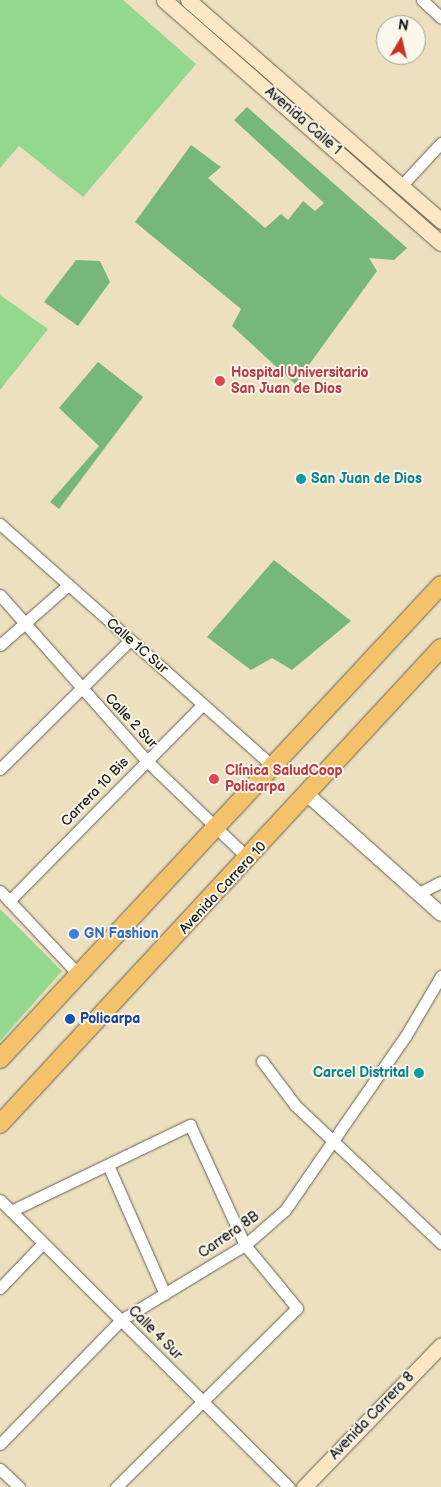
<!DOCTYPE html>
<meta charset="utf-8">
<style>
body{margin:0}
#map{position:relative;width:441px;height:1487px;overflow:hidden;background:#ede0be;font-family:"Balsamiq Sans",sans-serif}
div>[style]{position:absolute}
.green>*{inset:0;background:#94d78f}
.forest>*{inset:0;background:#77b87a}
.roads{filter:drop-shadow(0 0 1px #656155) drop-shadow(0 0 1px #656155)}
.minor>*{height:11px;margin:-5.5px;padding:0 5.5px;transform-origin:5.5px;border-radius:5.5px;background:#fff}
.tertiary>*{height:14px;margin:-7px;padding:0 7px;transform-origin:7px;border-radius:7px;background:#fff}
.secondary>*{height:15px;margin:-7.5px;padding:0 7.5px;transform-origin:7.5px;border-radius:7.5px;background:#fbe7c3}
.primary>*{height:18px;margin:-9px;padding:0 9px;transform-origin:9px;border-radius:9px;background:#f4c26a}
.dots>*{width:14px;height:14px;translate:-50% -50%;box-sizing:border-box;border:2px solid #fbf7ec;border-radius:50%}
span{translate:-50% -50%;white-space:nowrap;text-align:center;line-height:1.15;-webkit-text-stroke:4px #fbf7ec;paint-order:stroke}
.street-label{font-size:14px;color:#1c1c1c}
.health-label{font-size:14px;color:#be3a42;font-weight:700}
.left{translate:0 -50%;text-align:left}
.culture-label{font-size:14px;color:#0d838f;font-weight:700}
.right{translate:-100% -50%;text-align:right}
.shop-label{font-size:14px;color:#366cbe;font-weight:700}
.transit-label{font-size:14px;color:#164399;font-weight:700}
.north{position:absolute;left:376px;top:15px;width:50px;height:50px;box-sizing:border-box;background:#fbf7ec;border:1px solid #a29f99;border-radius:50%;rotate:9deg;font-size:14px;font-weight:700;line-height:20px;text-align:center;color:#1c1c1c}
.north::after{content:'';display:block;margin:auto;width:18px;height:22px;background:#c8321e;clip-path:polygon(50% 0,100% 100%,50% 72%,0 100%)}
</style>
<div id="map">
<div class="green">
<i style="clip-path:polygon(0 0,123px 0,196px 64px,83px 197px,19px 146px,0 168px)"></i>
<i style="clip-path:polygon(0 295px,48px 329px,0 390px)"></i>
<i style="clip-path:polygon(0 909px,62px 971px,0 1041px)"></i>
</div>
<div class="forest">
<i style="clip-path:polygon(247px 107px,407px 248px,394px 260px,369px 258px,377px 271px,295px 384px,232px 326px,241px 309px,135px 222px,191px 145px,221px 167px,208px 178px,265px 228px,281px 214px,288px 220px,303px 201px,315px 211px,324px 203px,234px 120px)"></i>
<i style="clip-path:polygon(76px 260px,100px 261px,110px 282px,78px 326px,44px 302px)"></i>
<i style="clip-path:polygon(98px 362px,143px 397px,59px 509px,50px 502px,99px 446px,59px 408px)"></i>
<i style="clip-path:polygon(274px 560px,351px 621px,292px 670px,272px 658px,251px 670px,207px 637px)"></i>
</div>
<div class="roads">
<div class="minor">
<i style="left:422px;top:0;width:26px;rotate:43deg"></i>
<i style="left:401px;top:186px;width:59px;rotate:-47.1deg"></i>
<i style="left:0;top:524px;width:368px;rotate:41.6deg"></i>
<i style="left:0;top:595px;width:222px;rotate:48.5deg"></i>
<i style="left:147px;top:761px;width:141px;rotate:43.9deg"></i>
<i style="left:0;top:645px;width:91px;rotate:-41.4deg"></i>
<i style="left:0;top:769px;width:183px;rotate:-44.8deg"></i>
<i style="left:0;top:891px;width:114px;rotate:46.8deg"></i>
<i style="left:421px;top:892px;width:22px;rotate:-27deg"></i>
<i style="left:9px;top:901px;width:276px;rotate:-45.4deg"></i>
<i style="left:262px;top:1061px;width:55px;rotate:53.1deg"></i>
<i style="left:295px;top:1105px;width:201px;rotate:43.4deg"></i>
<i style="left:108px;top:1165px;width:141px;rotate:66.2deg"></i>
<i style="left:0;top:1200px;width:407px;rotate:44.8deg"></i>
<i style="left:11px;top:1211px;width:199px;rotate:-25.7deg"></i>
<i style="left:190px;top:1125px;width:132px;rotate:65.4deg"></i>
<i style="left:245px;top:1245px;width:82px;rotate:50.5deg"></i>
<i style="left:297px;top:1308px;width:255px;rotate:135.3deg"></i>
<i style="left:0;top:1288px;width:62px;rotate:-46.3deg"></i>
<i style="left:0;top:1444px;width:173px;rotate:-45.7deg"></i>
<i style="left:121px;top:1320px;width:145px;rotate:-31.2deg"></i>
<i style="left:245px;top:1245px;width:53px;rotate:-41.2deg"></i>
<i style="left:285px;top:1210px;width:211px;rotate:-55.3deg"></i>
<i style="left:405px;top:1037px;width:71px;rotate:-59.5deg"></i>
<i style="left:0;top:1469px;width:26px;rotate:43deg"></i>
</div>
<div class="tertiary">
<i style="left:308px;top:795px;width:178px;rotate:41.8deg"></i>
</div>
<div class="secondary">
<i style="left:164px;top:0;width:368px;rotate:41.3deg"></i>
<i style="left:188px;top:0;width:336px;rotate:41.1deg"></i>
<i style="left:304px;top:1487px;width:197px;rotate:-46deg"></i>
</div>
<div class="primary">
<i style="left:0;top:1059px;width:647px;rotate:-47.07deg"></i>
<i style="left:0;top:1124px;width:649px;rotate:-47.19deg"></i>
</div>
</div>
<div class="dots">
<i style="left:220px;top:381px;background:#e0444e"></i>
<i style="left:301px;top:479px;background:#0f9aa8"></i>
<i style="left:214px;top:779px;background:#e0444e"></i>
<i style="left:74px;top:934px;background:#3f7fe0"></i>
<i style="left:70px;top:1019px;background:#1a4fb4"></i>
<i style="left:419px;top:1073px;background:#0f9aa8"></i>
</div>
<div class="street-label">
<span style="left:303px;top:121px;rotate:41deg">Avenida Calle 1</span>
<span style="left:137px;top:646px;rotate:41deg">Calle 1C Sur</span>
<span style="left:131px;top:721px;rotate:47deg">Calle 2 Sur</span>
<span style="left:95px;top:792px;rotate:-46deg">Carrera 10 Bis</span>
<span style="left:223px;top:888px;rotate:-47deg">Avenida Carrera 10</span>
<span style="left:229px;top:1235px;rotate:-35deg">Carrera 8B</span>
<span style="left:155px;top:1333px;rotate:45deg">Calle 4 Sur</span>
<span style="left:372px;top:1416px;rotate:-46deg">Avenida Carrera 8</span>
</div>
<div class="health-label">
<span class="left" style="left:231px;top:381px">Hospital Universitario<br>San Juan de Dios</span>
<span class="left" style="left:225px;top:779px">Clínica SaludCoop<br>Policarpa</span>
</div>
<div class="culture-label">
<span class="left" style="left:311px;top:479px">San Juan de Dios</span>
<span class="right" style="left:409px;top:1073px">Carcel Distrital</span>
</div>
<div class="shop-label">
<span class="left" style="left:84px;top:934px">GN Fashion</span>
</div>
<div class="transit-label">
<span class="left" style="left:80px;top:1019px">Policarpa</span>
</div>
<div class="north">N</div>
</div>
